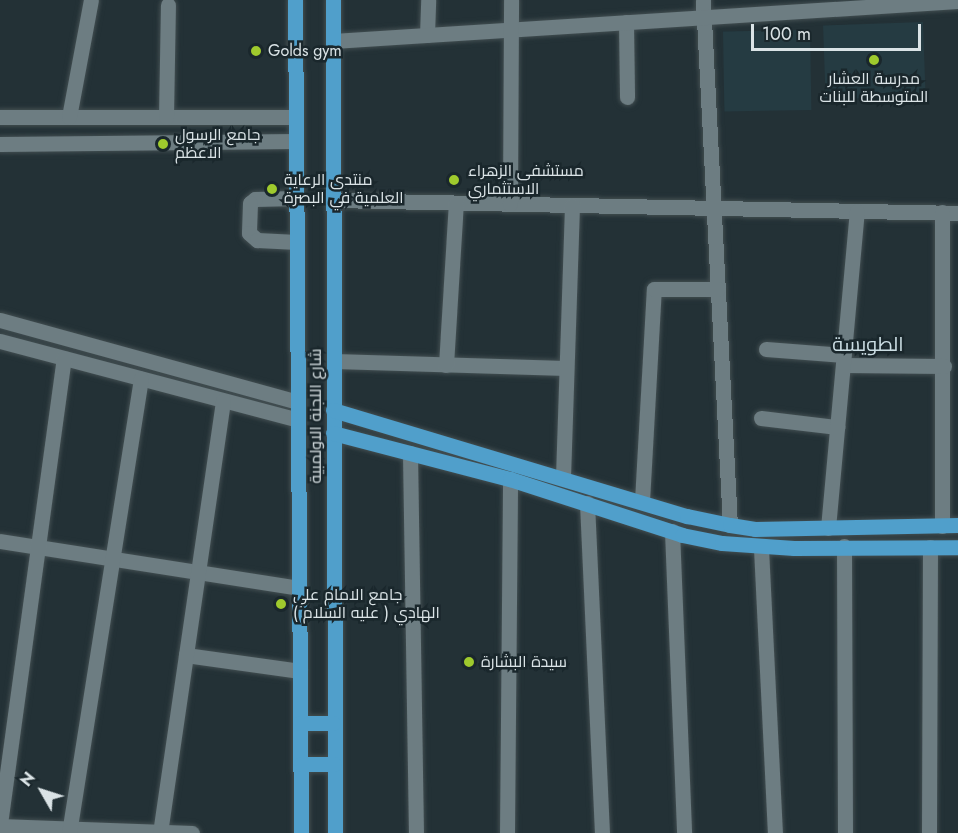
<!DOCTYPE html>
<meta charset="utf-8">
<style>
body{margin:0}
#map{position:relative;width:958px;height:833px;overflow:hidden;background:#233136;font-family:Jost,Cairo,sans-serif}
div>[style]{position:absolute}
.built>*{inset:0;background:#253b42;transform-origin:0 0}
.roads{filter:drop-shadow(0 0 2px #424e51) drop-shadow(0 0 2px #424e51)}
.minor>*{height:15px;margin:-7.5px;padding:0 7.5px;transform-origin:7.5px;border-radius:7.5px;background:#6d7d82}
.major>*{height:15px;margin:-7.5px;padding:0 7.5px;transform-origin:7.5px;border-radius:7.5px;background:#509fcb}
.dots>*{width:16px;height:16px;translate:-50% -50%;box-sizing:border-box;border:3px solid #1a272c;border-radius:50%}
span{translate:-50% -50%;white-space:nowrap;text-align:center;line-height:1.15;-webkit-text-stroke:5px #1a272c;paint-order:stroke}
.poi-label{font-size:16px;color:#dae3e6}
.left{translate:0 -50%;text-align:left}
.street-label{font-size:16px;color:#dae3e6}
.quarter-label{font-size:20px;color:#ccdee4}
.north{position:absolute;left:12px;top:761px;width:60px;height:60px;-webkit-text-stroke:4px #1a272c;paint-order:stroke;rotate:309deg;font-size:16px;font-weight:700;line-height:24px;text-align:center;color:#dae3e6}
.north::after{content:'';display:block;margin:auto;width:21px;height:27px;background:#dae3e6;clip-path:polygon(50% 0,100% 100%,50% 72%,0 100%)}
.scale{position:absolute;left:751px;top:24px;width:170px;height:27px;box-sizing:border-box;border:3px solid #dae3e6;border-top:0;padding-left:8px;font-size:18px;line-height:21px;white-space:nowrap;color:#dae3e6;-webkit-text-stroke:4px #1a272c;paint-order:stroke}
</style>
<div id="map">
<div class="built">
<i style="left:923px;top:22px;width:74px;height:100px;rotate:88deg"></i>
<i style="left:810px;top:30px;width:80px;height:87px;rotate:89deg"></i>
</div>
<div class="roads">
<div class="minor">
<i style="left:703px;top:0;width:526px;rotate:87.06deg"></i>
<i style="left:626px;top:22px;width:75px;rotate:89.2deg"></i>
<i style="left:427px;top:35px;width:35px;rotate:-88deg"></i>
<i style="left:333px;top:41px;width:626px;rotate:-3.66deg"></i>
<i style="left:0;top:117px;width:296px"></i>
<i style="left:69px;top:117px;width:119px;rotate:-79.4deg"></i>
<i style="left:166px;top:117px;width:112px;rotate:-89deg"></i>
<i style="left:0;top:144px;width:296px;rotate:-0.6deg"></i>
<i style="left:296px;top:198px;width:41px;rotate:178.6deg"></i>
<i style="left:255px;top:199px;width:6px;rotate:141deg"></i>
<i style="left:250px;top:203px;width:30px;rotate:92deg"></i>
<i style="left:249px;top:233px;width:11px;rotate:41deg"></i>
<i style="left:257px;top:240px;width:40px;rotate:2.9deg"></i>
<i style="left:333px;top:200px;width:625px;rotate:1.19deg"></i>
<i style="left:510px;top:204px;width:204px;rotate:-89.7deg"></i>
<i style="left:942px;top:212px;width:314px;rotate:90deg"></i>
<i style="left:0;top:320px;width:309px;rotate:15.4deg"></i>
<i style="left:0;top:341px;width:308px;rotate:14.8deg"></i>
<i style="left:766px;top:349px;width:78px;rotate:4.4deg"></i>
<i style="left:334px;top:361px;width:232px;rotate:1.7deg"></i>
<i style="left:446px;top:365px;width:162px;rotate:-86.5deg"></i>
<i style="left:843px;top:365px;width:101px;rotate:0.6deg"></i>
<i style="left:761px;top:418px;width:77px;rotate:6.8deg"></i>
<i style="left:410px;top:453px;width:380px;rotate:89.1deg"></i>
<i style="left:563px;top:477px;width:272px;rotate:-88.1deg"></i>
<i style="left:642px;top:501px;width:212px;rotate:-86.8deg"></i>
<i style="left:654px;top:289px;width:64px"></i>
<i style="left:587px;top:503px;width:330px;rotate:87.4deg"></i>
<i style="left:828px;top:528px;width:318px;rotate:-84.8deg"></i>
<i style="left:672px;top:531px;width:302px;rotate:87.7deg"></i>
<i style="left:0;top:541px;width:303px;rotate:8.9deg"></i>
<i style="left:844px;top:546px;width:287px;rotate:89.8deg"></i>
<i style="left:761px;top:548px;width:285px;rotate:87.2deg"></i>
<i style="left:186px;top:655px;width:115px;rotate:8deg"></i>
<i style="left:0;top:824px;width:470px;rotate:-82.2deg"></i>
<i style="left:0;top:826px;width:192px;rotate:2.1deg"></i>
<i style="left:69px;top:833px;width:460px;rotate:-81deg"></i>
<i style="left:160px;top:833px;width:437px;rotate:-81.7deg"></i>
<i style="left:507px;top:833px;width:354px;rotate:-89.5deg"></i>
<i style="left:929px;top:833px;width:286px;rotate:-89.8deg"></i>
</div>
<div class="major">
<i style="left:295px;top:0;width:833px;rotate:89.59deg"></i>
<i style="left:333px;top:0;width:833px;rotate:89.86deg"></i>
<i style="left:333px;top:410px;width:370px;rotate:16.7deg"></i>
<i style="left:687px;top:516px;width:44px;rotate:11.8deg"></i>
<i style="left:730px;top:525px;width:25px;rotate:9deg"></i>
<i style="left:755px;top:529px;width:203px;rotate:-1.1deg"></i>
<i style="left:333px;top:433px;width:183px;rotate:14.6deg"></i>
<i style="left:510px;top:479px;width:181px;rotate:18deg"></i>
<i style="left:682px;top:535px;width:41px;rotate:11.3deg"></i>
<i style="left:722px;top:543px;width:72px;rotate:4deg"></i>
<i style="left:794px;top:548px;width:164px;rotate:-0.3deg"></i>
<i style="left:300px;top:723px;width:33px"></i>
<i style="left:301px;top:764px;width:33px"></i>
</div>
</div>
<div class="dots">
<i style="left:256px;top:51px;background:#9fca2d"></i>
<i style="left:874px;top:60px;background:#9fca2d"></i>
<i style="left:163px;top:144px;background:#9fca2d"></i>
<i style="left:454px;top:180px;background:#9fca2d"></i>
<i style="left:272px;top:189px;background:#9fca2d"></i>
<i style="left:281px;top:604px;background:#9fca2d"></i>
<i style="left:469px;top:662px;background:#9fca2d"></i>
</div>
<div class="poi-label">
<span class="left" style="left:268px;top:51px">Golds gym</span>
<span style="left:874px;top:88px">مدرسة العشار<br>المتوسطة للبنات</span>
<span class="left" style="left:175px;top:144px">جامع الرسول<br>الاعظم</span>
<span class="left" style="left:468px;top:180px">مستشفى الزهراء<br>الاستثماري</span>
<span class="left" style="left:284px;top:189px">منتدى الرعاية<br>العلمية في البصرة</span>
<span class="left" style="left:293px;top:604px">جامع الامام علي<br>الهادي ( عليه السلام )</span>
<span class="left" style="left:481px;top:662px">سيدة البشارة</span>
</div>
<div class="street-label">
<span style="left:316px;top:416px;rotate:-90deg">شارع اللجنة الاولمبية</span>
</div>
<div class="quarter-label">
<span style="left:868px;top:344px">الطويسة</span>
</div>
<div class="north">N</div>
<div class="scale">100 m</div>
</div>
